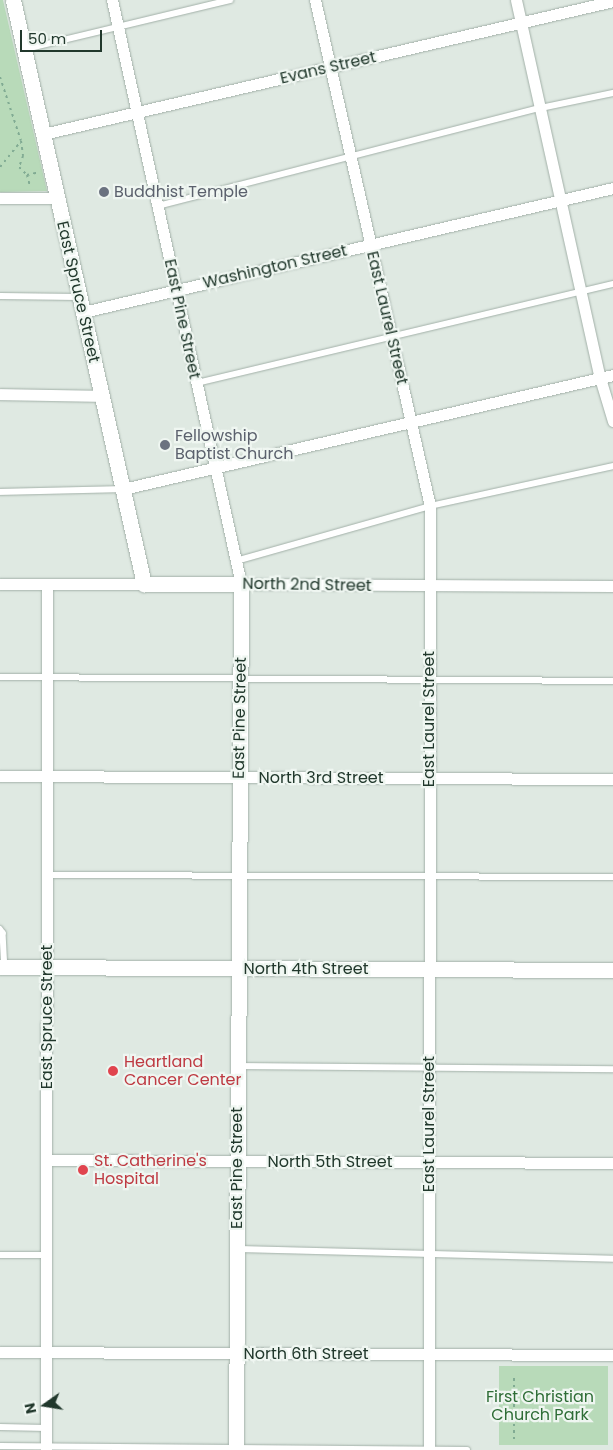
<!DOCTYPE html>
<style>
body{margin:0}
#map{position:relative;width:613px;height:1450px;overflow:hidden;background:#dfe9e2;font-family:Poppins,sans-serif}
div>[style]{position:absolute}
.green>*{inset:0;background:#b8dab9;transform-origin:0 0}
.path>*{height:2px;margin-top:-1px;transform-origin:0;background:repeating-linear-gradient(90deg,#81ab93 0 2.5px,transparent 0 6.5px)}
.roads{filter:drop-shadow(0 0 1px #a2b0a8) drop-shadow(0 0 1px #a2b0a8)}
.lane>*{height:5.5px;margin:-2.75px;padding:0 2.75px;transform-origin:2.75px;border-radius:2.75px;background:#fff}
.street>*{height:11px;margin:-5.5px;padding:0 5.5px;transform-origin:5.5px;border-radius:5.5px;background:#fff}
.secondary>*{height:15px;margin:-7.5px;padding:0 7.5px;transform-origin:7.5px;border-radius:7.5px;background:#fff}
.dots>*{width:14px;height:14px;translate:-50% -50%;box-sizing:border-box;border:2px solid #eff6f1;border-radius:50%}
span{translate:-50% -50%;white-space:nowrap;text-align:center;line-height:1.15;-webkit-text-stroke:4.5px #eff6f1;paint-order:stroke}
.street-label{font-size:16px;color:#21382c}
.worship-label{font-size:16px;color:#5b616d}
.left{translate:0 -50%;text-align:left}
.health-label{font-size:16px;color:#be3a42}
.park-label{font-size:16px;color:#2e6d36}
.north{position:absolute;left:20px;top:1380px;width:50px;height:50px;-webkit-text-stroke:4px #eff6f1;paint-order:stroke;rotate:257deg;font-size:14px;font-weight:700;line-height:20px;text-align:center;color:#21382c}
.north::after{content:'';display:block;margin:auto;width:18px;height:22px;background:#21382c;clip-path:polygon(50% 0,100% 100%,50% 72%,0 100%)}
.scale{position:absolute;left:20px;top:30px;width:82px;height:22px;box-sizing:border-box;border:2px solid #21382c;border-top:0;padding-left:6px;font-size:15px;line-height:18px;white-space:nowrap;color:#21382c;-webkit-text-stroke:4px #eff6f1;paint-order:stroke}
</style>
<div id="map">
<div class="green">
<i style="clip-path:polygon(0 0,3px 0,47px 191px,0 192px)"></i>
<i style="left:499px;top:1366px;width:109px;height:79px"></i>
</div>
<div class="path">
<i style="left:0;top:77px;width:67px;rotate:71.8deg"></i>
<i style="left:21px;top:141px;width:15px;rotate:82deg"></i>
<i style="left:23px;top:156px;width:12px;rotate:110deg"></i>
<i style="left:19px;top:167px;width:11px;rotate:45deg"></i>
<i style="left:27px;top:175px;width:11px;rotate:75deg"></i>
<i style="left:0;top:167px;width:33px;rotate:-51deg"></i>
<i style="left:27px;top:175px;width:13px;rotate:-13deg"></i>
<i style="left:514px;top:1439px;width:64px;rotate:-90deg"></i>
</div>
<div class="roads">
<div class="lane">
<i style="left:26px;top:49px;width:210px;rotate:-13.5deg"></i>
<i style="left:158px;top:206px;width:395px;rotate:-14.4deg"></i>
<i style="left:541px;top:108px;width:74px;rotate:-11.8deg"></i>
<i style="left:0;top:296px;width:78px;rotate:0.7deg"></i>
<i style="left:197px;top:383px;width:428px;rotate:-13.4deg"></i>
<i style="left:0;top:492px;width:123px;rotate:-1.4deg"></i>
<i style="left:236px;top:561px;width:202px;rotate:-15.8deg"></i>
<i style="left:430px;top:506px;width:187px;rotate:-12.3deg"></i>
<i style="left:0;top:677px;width:613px;rotate:0.37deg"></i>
<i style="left:47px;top:875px;width:566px;rotate:0.2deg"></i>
<i style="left:0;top:929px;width:5px;rotate:53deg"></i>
<i style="left:3px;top:933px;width:33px;rotate:87deg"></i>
<i style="left:239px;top:1066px;width:374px;rotate:0.5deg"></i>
<i style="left:239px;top:1249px;width:374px;rotate:1.5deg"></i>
<i style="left:0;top:1255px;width:46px"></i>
<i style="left:0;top:1427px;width:46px;rotate:1.2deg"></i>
<i style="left:0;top:1446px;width:467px;rotate:0.5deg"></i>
</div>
<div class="street">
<i style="left:112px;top:0;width:598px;rotate:77.54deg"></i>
<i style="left:241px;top:584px;width:372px;rotate:0.3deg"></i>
<i style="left:315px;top:0;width:519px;rotate:77.2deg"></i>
<i style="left:430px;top:506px;width:944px;rotate:90.06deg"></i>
<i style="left:516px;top:0;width:387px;rotate:77.5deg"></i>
<i style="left:600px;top:378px;width:45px;rotate:73.2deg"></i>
<i style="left:43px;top:134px;width:585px;rotate:-13.13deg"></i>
<i style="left:0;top:198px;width:57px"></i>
<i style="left:83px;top:312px;width:544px;rotate:-13.17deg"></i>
<i style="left:0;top:394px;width:102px;rotate:1.1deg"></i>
<i style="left:123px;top:489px;width:503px;rotate:-13.1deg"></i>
<i style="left:0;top:584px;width:144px"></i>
<i style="left:0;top:776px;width:613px;rotate:0.28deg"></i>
<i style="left:46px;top:1160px;width:567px;rotate:0.3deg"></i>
<i style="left:0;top:1352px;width:613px;rotate:0.28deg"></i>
<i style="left:46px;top:1450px;width:866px;rotate:-89.93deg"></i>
</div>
<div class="secondary">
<i style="left:13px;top:0;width:599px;rotate:77.36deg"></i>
<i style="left:144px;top:584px;width:97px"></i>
<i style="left:241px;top:584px;width:866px;rotate:90.33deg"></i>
<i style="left:0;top:967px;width:613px;rotate:0.28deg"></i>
</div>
</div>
<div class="dots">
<i style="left:104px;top:192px;background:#6b7280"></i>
<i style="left:165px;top:445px;background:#6b7280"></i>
<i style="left:113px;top:1071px;background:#e0444e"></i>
<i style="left:83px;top:1170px;background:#e0444e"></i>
</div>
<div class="street-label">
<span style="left:328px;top:68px;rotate:-13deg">Evans Street</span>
<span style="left:275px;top:267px;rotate:-13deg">Washington Street</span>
<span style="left:78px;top:292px;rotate:77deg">East Spruce Street</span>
<span style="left:387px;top:318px;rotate:77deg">East Laurel Street</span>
<span style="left:182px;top:319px;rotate:78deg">East Pine Street</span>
<span style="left:307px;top:585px;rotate:1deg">North 2nd Street</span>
<span style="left:240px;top:718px;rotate:-89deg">East Pine Street</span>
<span style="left:429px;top:719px;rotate:-90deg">East Laurel Street</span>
<span style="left:321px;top:778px">North 3rd Street</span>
<span style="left:306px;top:969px">North 4th Street</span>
<span style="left:47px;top:1017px;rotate:-90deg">East Spruce Street</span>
<span style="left:429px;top:1124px;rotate:-90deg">East Laurel Street</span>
<span style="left:330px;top:1162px">North 5th Street</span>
<span style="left:237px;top:1168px;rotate:-90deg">East Pine Street</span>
<span style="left:306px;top:1354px">North 6th Street</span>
</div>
<div class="worship-label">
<span class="left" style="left:114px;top:192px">Buddhist Temple</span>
<span class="left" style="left:175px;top:445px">Fellowship<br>Baptist Church</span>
</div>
<div class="health-label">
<span class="left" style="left:124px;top:1071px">Heartland<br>Cancer Center</span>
<span class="left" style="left:94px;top:1170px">St. Catherine's<br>Hospital</span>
</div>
<div class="park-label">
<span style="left:540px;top:1406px">First Christian<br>Church Park</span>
</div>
<div class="north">N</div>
<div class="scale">50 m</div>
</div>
